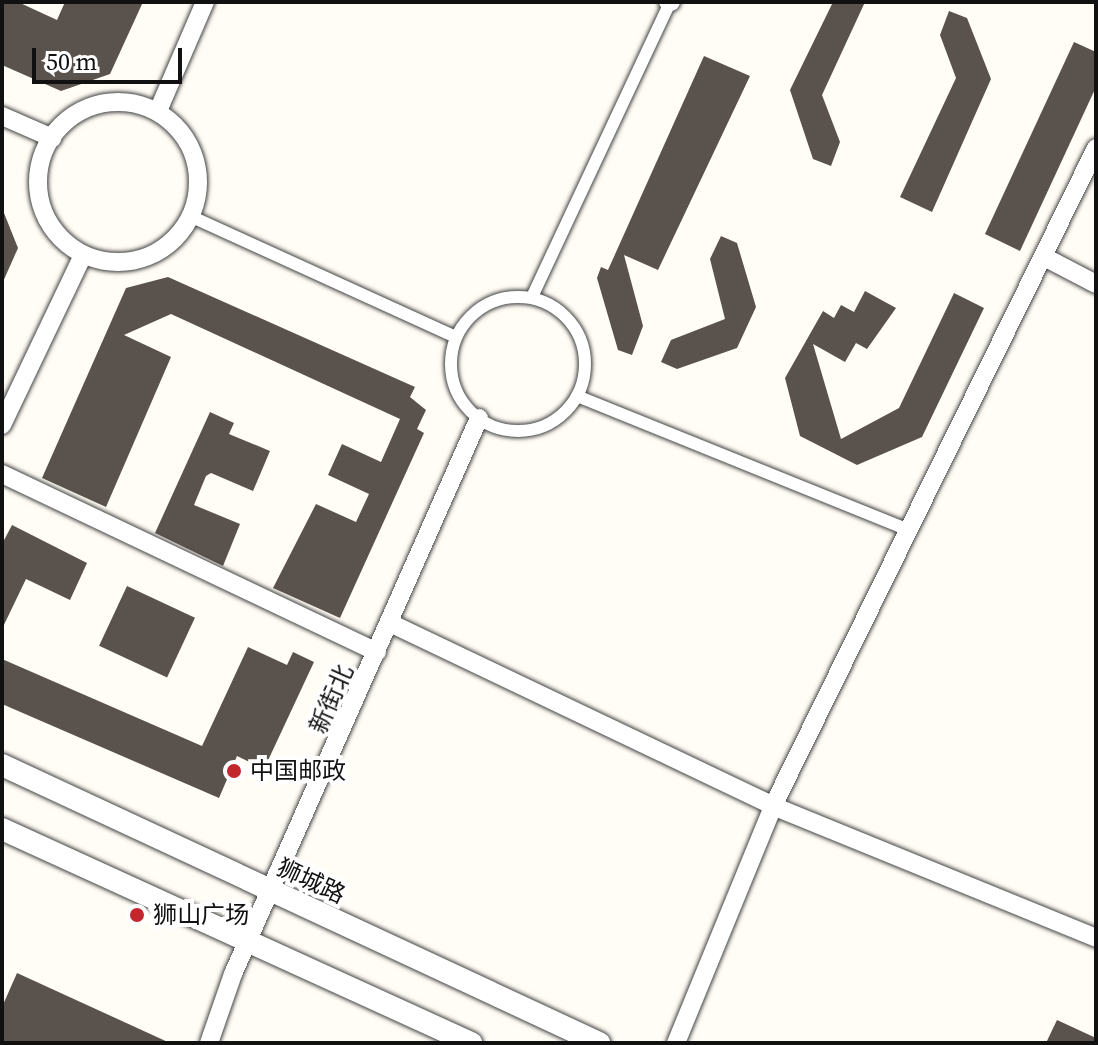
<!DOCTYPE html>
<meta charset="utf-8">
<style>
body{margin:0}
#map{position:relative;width:1098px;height:1045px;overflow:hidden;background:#fffdf5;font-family:"Source Serif 4","Noto Sans SC",serif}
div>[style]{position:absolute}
.building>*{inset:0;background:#5a524d;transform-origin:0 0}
.roads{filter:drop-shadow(0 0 2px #444) drop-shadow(0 0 2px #444)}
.pedestrian>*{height:12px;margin:-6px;padding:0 6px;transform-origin:6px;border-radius:6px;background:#fff}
.pedestrian>.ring{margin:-6px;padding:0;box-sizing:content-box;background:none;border:12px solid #fff;border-radius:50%}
.minor>*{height:18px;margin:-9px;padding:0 9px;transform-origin:9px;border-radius:9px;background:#fff}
.minor>.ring{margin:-9px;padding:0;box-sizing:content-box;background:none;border:18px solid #fff;border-radius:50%}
.tertiary>*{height:22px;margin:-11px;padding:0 11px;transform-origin:11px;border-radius:11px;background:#fff}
.dots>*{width:22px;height:22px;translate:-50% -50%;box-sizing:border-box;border:4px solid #fff;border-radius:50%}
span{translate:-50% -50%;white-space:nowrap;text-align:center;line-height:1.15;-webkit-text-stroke:8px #fff;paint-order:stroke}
.street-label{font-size:24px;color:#111}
.poi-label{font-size:24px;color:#111}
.left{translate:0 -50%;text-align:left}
.frame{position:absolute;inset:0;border:4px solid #111;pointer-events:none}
.scale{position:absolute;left:32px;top:48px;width:150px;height:36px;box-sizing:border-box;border:4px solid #111;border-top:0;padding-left:10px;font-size:24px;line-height:28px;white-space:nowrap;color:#111;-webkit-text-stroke:6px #fff;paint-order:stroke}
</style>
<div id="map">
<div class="building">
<i style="clip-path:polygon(2px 2px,18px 2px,57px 20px,65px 2px,143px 2px,110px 74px,61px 91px,2px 65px)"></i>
<i style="clip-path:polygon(833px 2px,865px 2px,822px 95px,840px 142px,831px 166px,813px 159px,790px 90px)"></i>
<i style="clip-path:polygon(949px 11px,967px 18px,991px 79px,932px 212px,900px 197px,956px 78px,940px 35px)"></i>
<i style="clip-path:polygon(1074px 42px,1096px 52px,1096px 87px,1020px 251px,985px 234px)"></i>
<i style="clip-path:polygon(704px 56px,750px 76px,658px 270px,624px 255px,643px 326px,632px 355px,618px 350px,597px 278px,601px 267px,608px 270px)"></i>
<i style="clip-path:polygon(2px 208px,18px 248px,2px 284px)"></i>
<i style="clip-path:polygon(721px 236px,737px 243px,756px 307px,737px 348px,677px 369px,661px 362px,671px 340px,725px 319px,710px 259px)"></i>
<i style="clip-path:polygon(168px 277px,415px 387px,410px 397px,426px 410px,417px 429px,424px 433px,340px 618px,273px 588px,316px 504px,356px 522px,369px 494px,328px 475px,342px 444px,381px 462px,400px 419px,171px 314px,124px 335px,171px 357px,106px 507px,42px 478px,126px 288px)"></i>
<i style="clip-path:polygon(865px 291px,896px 308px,867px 349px,856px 343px,845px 362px,813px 344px,841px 439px,899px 408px,954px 293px,984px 308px,922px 437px,857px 465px,800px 436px,785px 378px,823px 311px,834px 318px,841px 305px,854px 312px)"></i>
<i style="clip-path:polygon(210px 412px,234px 423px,229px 434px,270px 451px,253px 491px,211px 473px,206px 476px,194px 505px,240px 524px,223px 566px,155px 533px)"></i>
<i style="clip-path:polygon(12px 525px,87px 563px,70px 600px,26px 579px,2px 629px,2px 544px)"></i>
<i style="left:127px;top:586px;width:75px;height:66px;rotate:25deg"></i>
<i style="clip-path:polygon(248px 647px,287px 665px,293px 652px,314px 662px,264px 769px,237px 756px,219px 798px,2px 704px,2px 659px,202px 746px)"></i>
<i style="clip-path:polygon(17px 973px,170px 1043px,2px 1043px,2px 1007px)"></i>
<i style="clip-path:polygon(1057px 1020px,1096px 1038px,1096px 1043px,1046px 1043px)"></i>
</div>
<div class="roads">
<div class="pedestrian">
<i style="left:190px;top:216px;width:292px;rotate:24.5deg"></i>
<i class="ring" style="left:451px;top:297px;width:122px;height:122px"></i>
<i style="left:532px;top:297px;width:325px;rotate:-64.9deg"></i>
<i style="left:577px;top:396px;width:358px;rotate:22deg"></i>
</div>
<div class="minor">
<i style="left:668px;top:2px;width:3px"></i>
<i class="ring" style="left:38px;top:102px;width:142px;height:142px"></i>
<i style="left:158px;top:111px;width:119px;rotate:-66.7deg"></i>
<i style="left:2px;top:116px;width:55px;rotate:23.7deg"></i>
<i style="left:1046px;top:258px;width:56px;rotate:27.5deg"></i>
<i style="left:2px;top:425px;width:188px;rotate:-64.5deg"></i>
<i style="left:2px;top:474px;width:415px;rotate:25.4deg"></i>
<i style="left:390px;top:623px;width:424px;rotate:25.5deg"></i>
<i style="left:773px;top:806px;width:349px;rotate:22.2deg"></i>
<i style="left:209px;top:1043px;width:73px;rotate:-70.8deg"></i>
<i style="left:233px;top:974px;width:608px;rotate:-66.13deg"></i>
<i style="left:676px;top:1043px;width:256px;rotate:-67.7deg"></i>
<i style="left:773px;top:806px;width:733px;rotate:-63.85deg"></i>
</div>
<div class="tertiary">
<i style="left:2px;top:765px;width:659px;rotate:24.97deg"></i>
<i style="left:2px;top:829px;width:516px;rotate:24.53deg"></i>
</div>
</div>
<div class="dots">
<i style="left:234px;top:771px;background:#c4262e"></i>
<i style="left:137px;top:915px;background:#c4262e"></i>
</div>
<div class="street-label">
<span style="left:331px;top:699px;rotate:-66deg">新街北</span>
<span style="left:311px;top:881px;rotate:25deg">狮城路</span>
</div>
<div class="poi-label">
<span class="left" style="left:250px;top:771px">中国邮政</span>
<span class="left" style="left:153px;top:915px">狮山广场</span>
</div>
<div class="frame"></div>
<div class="scale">50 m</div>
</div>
